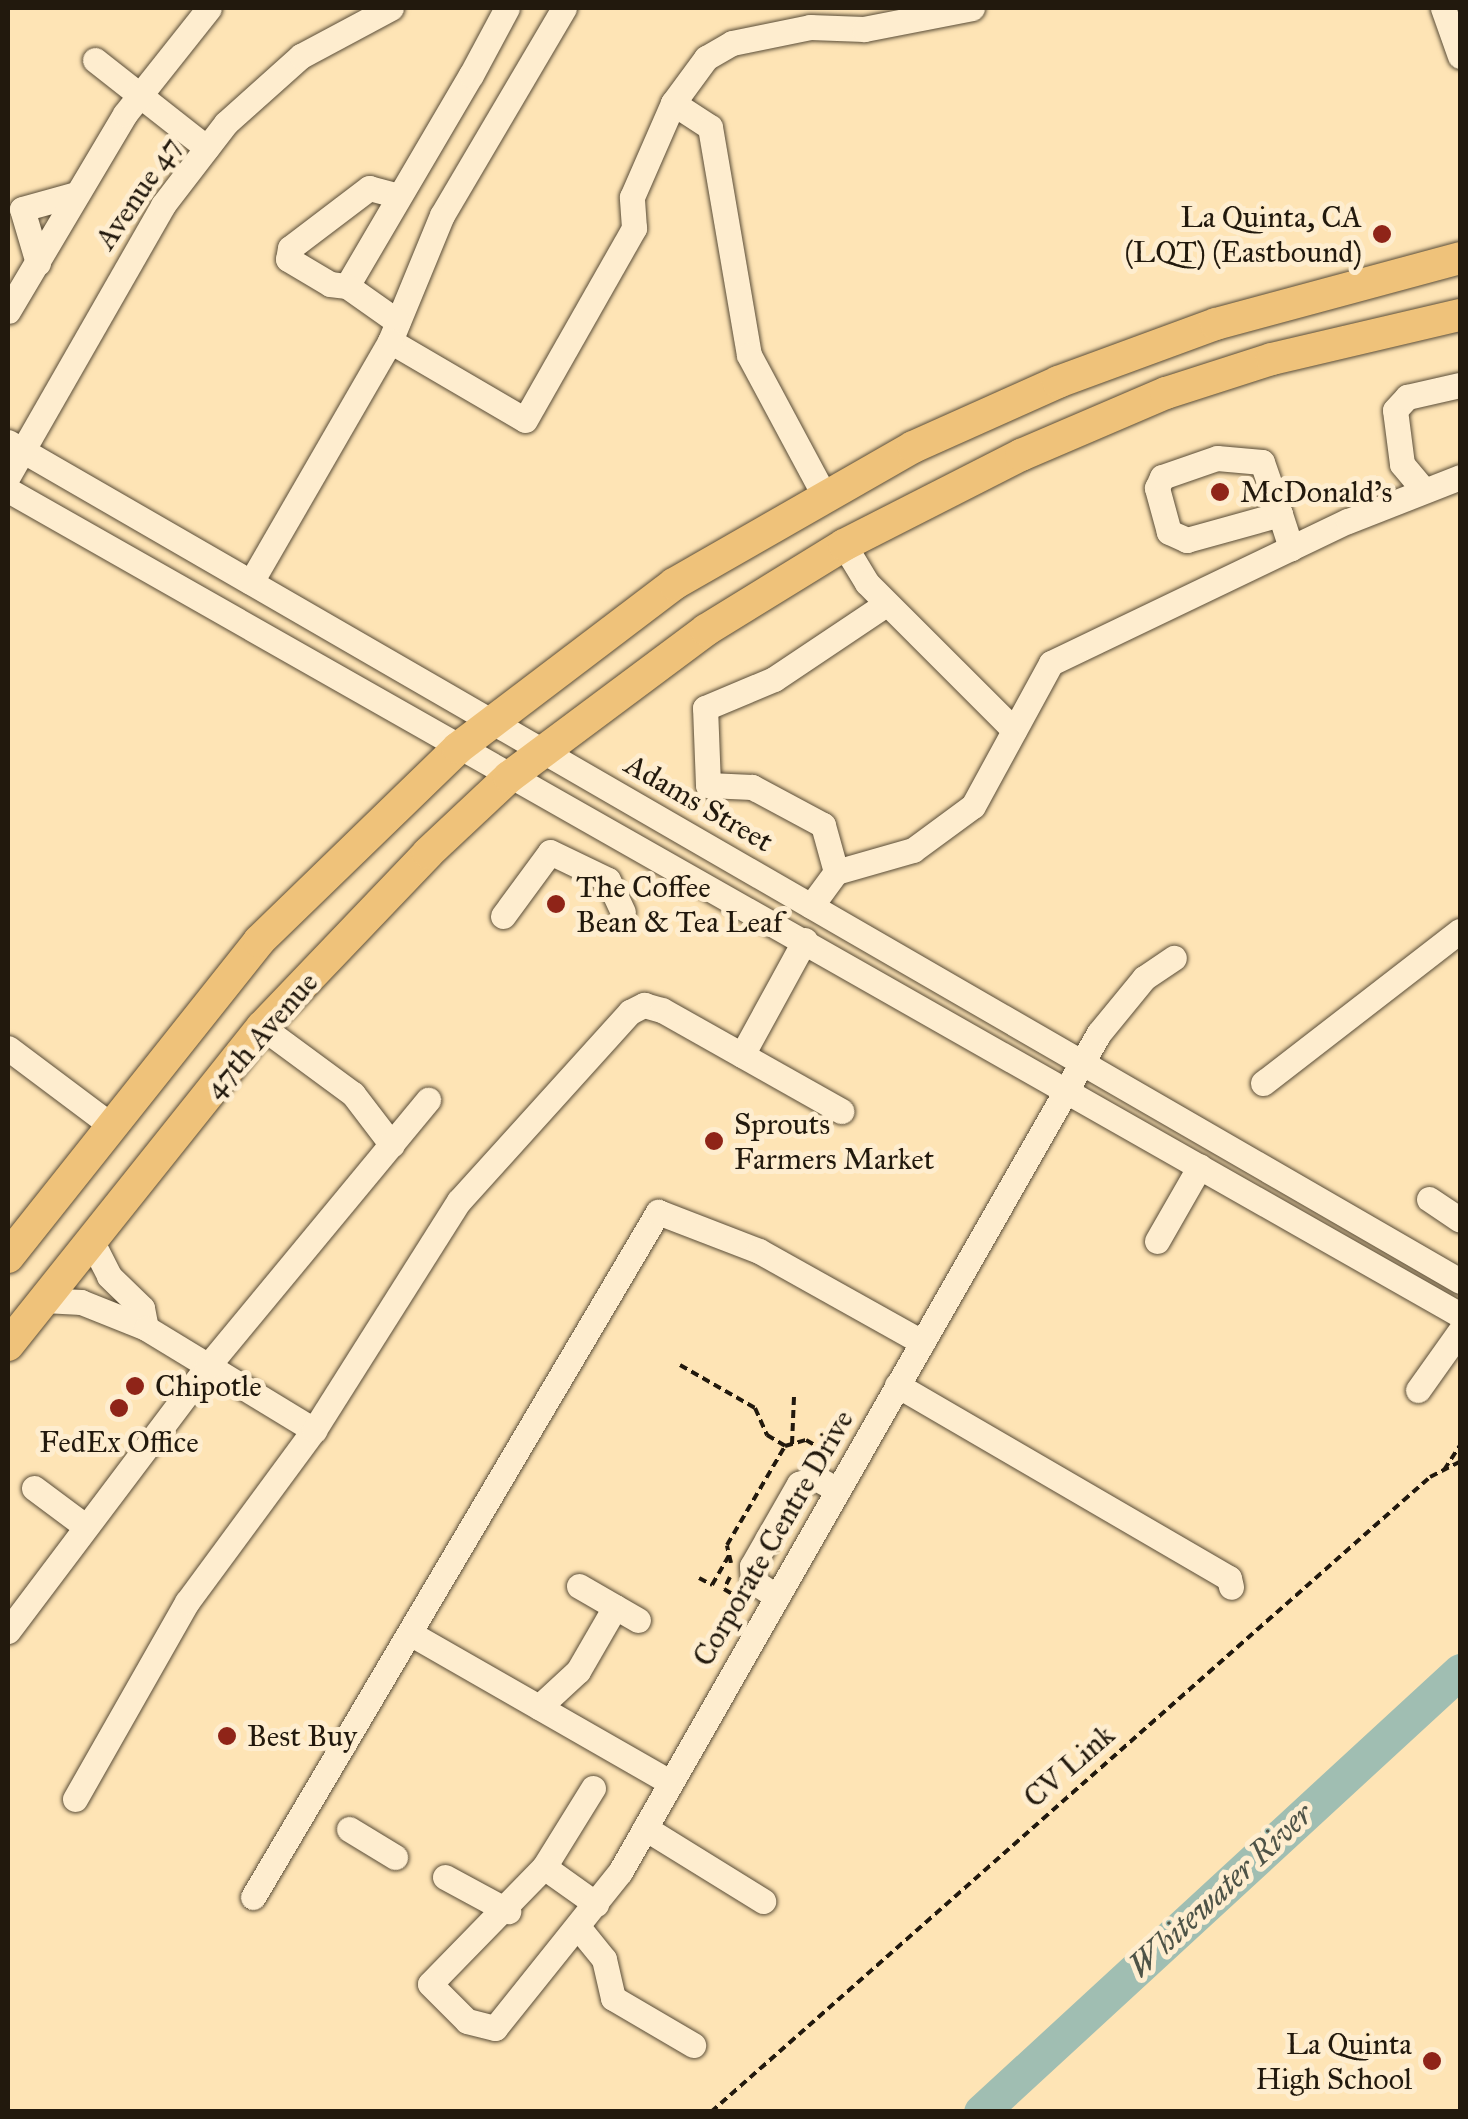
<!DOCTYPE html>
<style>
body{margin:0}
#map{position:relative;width:1468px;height:2119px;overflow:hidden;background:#fee4b5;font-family:"IM FELL Great Primer",serif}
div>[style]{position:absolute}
.river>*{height:35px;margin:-17.5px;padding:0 17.5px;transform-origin:17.5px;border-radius:17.5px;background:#a0beb2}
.path>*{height:4px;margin-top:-2px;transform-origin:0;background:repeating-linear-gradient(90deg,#22190d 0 8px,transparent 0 13px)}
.roads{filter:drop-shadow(0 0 2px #594c37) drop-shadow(0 0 2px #594c37)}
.minor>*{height:25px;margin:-12.5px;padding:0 12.5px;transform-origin:12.5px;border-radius:12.5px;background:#feedcf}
.major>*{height:32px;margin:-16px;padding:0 16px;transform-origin:16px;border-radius:16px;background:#efc27a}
.dots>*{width:28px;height:28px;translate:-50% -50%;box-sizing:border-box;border:5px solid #feedcf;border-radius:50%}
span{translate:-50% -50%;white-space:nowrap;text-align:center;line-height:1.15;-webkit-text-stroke:10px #feedcf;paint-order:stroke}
.street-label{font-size:30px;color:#22190d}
.poi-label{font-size:30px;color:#22190d}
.right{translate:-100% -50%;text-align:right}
.left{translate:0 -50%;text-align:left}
.water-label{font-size:32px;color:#4e5347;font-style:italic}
.frame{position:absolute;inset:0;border:10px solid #22190d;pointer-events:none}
</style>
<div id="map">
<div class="river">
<i style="left:981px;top:2112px;width:651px;rotate:-42.63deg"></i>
</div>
<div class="path">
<i style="left:680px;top:1365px;width:86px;rotate:29.8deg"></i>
<i style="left:755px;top:1408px;width:30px;rotate:66deg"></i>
<i style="left:767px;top:1435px;width:21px;rotate:31deg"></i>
<i style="left:785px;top:1446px;width:22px;rotate:-16deg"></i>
<i style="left:806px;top:1440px;width:30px;rotate:30deg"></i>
<i style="left:792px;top:1444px;width:48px;rotate:-87.6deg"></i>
<i style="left:1444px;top:1470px;width:30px;rotate:-57deg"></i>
<i style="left:731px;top:1563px;width:18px;rotate:-103deg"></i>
<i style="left:727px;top:1545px;width:115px;rotate:-59.6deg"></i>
<i style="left:730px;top:1577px;width:13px;rotate:117deg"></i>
<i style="left:724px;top:1589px;width:12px;rotate:31deg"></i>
<i style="left:699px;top:1578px;width:15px;rotate:28deg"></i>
<i style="left:712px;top:1585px;width:34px;rotate:-60deg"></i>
<i style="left:711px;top:2112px;width:959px;rotate:-41.45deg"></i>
<i style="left:1430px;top:1477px;width:34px;rotate:-27deg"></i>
</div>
<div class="roads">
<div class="minor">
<i style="left:564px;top:8px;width:240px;rotate:120.5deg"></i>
<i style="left:442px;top:215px;width:136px;rotate:112.4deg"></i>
<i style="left:390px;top:341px;width:156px;rotate:30.3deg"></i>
<i style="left:525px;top:420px;width:221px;rotate:-60.4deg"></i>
<i style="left:634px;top:228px;width:31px;rotate:-94deg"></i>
<i style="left:632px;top:197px;width:103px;rotate:-66.4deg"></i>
<i style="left:673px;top:103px;width:44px;rotate:33deg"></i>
<i style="left:710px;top:127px;width:231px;rotate:80.3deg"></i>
<i style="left:749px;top:355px;width:159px;rotate:61.8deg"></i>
<i style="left:1443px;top:8px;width:51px;rotate:70.5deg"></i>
<i style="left:95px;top:60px;width:142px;rotate:38.2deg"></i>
<i style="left:673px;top:103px;width:56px;rotate:-53.7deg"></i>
<i style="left:706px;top:58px;width:30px;rotate:-30deg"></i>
<i style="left:732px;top:43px;width:80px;rotate:-11.6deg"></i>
<i style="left:810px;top:27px;width:54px;rotate:2.1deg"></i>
<i style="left:864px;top:29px;width:110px;rotate:-11deg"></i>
<i style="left:399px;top:196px;width:31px;rotate:-165deg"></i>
<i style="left:369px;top:188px;width:99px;rotate:142.8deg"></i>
<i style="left:290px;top:248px;width:11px;rotate:100deg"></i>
<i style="left:288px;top:259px;width:49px;rotate:30.8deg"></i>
<i style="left:330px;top:284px;width:17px;rotate:7deg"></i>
<i style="left:347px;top:286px;width:245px;rotate:-59.6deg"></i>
<i style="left:471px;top:75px;width:76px;rotate:-61.8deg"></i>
<i style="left:38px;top:263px;width:56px;rotate:-106.5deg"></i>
<i style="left:22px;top:209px;width:56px;rotate:-15.5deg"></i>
<i style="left:347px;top:286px;width:62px;rotate:35.2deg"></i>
<i style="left:8px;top:311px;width:229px;rotate:-59.3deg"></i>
<i style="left:125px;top:114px;width:135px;rotate:-51.6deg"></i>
<i style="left:8px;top:442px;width:1677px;rotate:30.02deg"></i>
<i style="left:8px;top:476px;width:312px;rotate:-60.2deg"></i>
<i style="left:163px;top:205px;width:103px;rotate:-52.5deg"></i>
<i style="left:226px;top:123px;width:101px;rotate:-41.8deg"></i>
<i style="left:301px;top:56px;width:102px;rotate:-28.1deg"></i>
<i style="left:1422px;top:488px;width:31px;rotate:-130deg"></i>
<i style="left:1402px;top:464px;width:54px;rotate:-97.4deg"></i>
<i style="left:1395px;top:410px;width:18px;rotate:-47deg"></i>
<i style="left:1407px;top:397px;width:54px;rotate:-12.8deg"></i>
<i style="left:8px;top:490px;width:1670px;rotate:29.6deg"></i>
<i style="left:1280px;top:514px;width:97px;rotate:164.4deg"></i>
<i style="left:1187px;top:540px;width:20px;rotate:-156deg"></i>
<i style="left:1169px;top:532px;width:46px;rotate:-105.3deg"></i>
<i style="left:1157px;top:488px;width:12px;rotate:-66deg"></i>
<i style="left:1162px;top:477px;width:58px;rotate:-19.1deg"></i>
<i style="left:1217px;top:458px;width:45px;rotate:5.1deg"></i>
<i style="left:1262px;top:462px;width:55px;rotate:70.9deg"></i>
<i style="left:1280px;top:514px;width:36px;rotate:72deg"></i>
<i style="left:844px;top:545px;width:44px;rotate:58.8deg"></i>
<i style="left:867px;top:583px;width:208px;rotate:45deg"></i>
<i style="left:251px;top:582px;width:278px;rotate:-60deg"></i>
<i style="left:836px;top:872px;width:49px;rotate:-105.5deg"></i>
<i style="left:823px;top:825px;width:81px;rotate:-151.8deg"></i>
<i style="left:752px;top:787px;width:44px;rotate:-177.4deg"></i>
<i style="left:708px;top:785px;width:77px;rotate:-92.2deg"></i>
<i style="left:705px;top:708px;width:75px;rotate:-22.8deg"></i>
<i style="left:774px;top:679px;width:135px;rotate:-33.8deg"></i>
<i style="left:811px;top:906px;width:42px;rotate:-53.7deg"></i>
<i style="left:836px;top:872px;width:80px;rotate:-15.9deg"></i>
<i style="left:913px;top:850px;width:74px;rotate:-36.3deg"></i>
<i style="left:973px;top:806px;width:163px;rotate:-61.4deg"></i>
<i style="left:1051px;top:663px;width:329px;rotate:-25.6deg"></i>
<i style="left:1348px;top:521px;width:120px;rotate:-21.4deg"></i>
<i style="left:503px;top:916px;width:79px;rotate:-53.7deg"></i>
<i style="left:550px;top:852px;width:64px;rotate:25.8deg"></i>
<i style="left:608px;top:880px;width:35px;rotate:65deg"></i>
<i style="left:262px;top:1027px;width:113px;rotate:36.4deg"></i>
<i style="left:353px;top:1094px;width:64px;rotate:52.6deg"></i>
<i style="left:8px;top:1048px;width:125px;rotate:36.9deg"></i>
<i style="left:742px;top:1055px;width:131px;rotate:-61.3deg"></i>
<i style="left:1263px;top:1083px;width:249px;rotate:-37.7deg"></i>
<i style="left:1429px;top:1199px;width:37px;rotate:34deg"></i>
<i style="left:1157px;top:1241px;width:86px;rotate:-60.2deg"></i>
<i style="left:92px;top:1242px;width:38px;rotate:63deg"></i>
<i style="left:109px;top:1276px;width:46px;rotate:44.1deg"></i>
<i style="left:142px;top:1308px;width:20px;rotate:79deg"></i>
<i style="left:44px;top:1300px;width:37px;rotate:3deg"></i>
<i style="left:81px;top:1302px;width:70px;rotate:21.8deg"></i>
<i style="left:146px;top:1328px;width:197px;rotate:31.3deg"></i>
<i style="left:897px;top:1385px;width:384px;rotate:30.2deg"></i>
<i style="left:1229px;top:1578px;width:9px;rotate:77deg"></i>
<i style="left:1418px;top:1390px;width:72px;rotate:-54.6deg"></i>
<i style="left:34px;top:1488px;width:64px;rotate:36.7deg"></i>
<i style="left:579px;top:1586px;width:68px;rotate:30deg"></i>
<i style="left:777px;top:1597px;width:29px;rotate:-146deg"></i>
<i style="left:753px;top:1581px;width:15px;rotate:-94deg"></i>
<i style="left:752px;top:1566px;width:95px;rotate:-60.2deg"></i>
<i style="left:799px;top:1484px;width:18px;rotate:-19deg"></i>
<i style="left:816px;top:1478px;width:25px;rotate:29deg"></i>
<i style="left:8px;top:1631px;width:331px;rotate:-53deg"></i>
<i style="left:207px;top:1367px;width:347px;rotate:-50.4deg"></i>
<i style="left:413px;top:1635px;width:297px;rotate:29.8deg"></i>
<i style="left:539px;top:1707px;width:53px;rotate:-42.7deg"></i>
<i style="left:578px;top:1671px;width:74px;rotate:-60deg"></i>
<i style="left:593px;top:1788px;width:93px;rotate:121.8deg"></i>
<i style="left:544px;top:1867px;width:64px;rotate:35.4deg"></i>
<i style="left:75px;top:1799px;width:227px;rotate:-60.4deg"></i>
<i style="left:187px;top:1602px;width:214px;rotate:-53.6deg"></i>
<i style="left:314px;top:1430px;width:271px;rotate:-57.7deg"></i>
<i style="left:459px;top:1201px;width:255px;rotate:-47.9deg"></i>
<i style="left:630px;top:1012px;width:16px;rotate:-27deg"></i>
<i style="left:644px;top:1005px;width:19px;rotate:16deg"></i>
<i style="left:662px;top:1010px;width:206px;rotate:29.4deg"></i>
<i style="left:645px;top:1828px;width:139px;rotate:31.7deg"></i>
<i style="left:349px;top:1829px;width:54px;rotate:31.3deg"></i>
<i style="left:544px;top:1867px;width:163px;rotate:134.3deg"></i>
<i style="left:430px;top:1984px;width:52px;rotate:45deg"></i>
<i style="left:467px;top:2021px;width:29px;rotate:14deg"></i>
<i style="left:495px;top:2028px;width:200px;rotate:-51.3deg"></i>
<i style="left:620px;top:1872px;width:966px;rotate:-60.28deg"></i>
<i style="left:1099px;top:1033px;width:71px;rotate:-50.7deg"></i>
<i style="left:1144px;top:978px;width:36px;rotate:-34deg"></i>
<i style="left:445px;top:1877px;width:72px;rotate:28.4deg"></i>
<i style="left:253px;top:1897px;width:796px;rotate:-59.41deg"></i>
<i style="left:658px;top:1212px;width:108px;rotate:21.1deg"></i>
<i style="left:759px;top:1251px;width:187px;rotate:29.2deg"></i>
<i style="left:578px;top:1927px;width:41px;rotate:50.9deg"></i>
<i style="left:604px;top:1959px;width:40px;rotate:77deg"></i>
<i style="left:613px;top:1998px;width:93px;rotate:30.4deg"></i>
</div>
<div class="major">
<i style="left:8px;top:1257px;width:404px;rotate:-51.5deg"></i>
<i style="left:259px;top:941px;width:277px;rotate:-44.1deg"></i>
<i style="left:458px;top:748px;width:271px;rotate:-37.2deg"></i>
<i style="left:674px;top:584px;width:275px;rotate:-29.8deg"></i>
<i style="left:913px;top:447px;width:159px;rotate:-24.1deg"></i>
<i style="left:1058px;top:382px;width:168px;rotate:-20.2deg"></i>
<i style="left:1216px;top:324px;width:253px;rotate:-15.1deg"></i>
<i style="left:8px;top:1345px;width:407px;rotate:-51.4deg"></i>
<i style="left:262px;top:1027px;width:240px;rotate:-46.3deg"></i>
<i style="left:428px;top:853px;width:111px;rotate:-43.2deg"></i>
<i style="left:509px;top:777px;width:246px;rotate:-36.7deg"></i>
<i style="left:706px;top:630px;width:162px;rotate:-31.6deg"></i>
<i style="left:844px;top:545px;width:199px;rotate:-27deg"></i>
<i style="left:1021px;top:455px;width:158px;rotate:-23.2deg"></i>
<i style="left:1166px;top:393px;width:111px;rotate:-17.8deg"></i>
<i style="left:1272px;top:359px;width:193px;rotate:-13.2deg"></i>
</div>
</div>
<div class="dots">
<i style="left:1382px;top:234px;background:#8f2418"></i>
<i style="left:1220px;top:492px;background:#8f2418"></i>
<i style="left:556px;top:904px;background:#8f2418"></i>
<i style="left:714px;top:1141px;background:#8f2418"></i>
<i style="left:135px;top:1386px;background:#8f2418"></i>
<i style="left:119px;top:1408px;background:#8f2418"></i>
<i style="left:227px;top:1736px;background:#8f2418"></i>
<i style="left:1432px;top:2061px;background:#8f2418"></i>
</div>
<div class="street-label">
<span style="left:138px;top:193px;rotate:-56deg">Avenue 47</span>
<span style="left:699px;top:803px;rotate:30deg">Adams Street</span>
<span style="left:261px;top:1035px;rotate:-49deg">47th Avenue</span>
<span style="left:773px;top:1538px;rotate:-60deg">Corporate Centre Drive</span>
<span style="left:1069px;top:1766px;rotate:-41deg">CV Link</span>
</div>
<div class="poi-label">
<span class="right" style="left:1362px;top:234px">La Quinta, CA<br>(LQT) (Eastbound)</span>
<span class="left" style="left:1240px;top:492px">McDonald's</span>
<span class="left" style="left:576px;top:904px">The Coffee<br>Bean &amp; Tea Leaf</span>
<span class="left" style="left:734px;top:1141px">Sprouts<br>Farmers Market</span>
<span class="left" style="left:155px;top:1386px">Chipotle</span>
<span style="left:119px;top:1442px">FedEx Office</span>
<span class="left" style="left:247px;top:1736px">Best Buy</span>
<span class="right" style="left:1412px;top:2061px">La Quinta<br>High School</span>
</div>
<div class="water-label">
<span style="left:1221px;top:1891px;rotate:-43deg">Whitewater River</span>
</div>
<div class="frame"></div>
</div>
